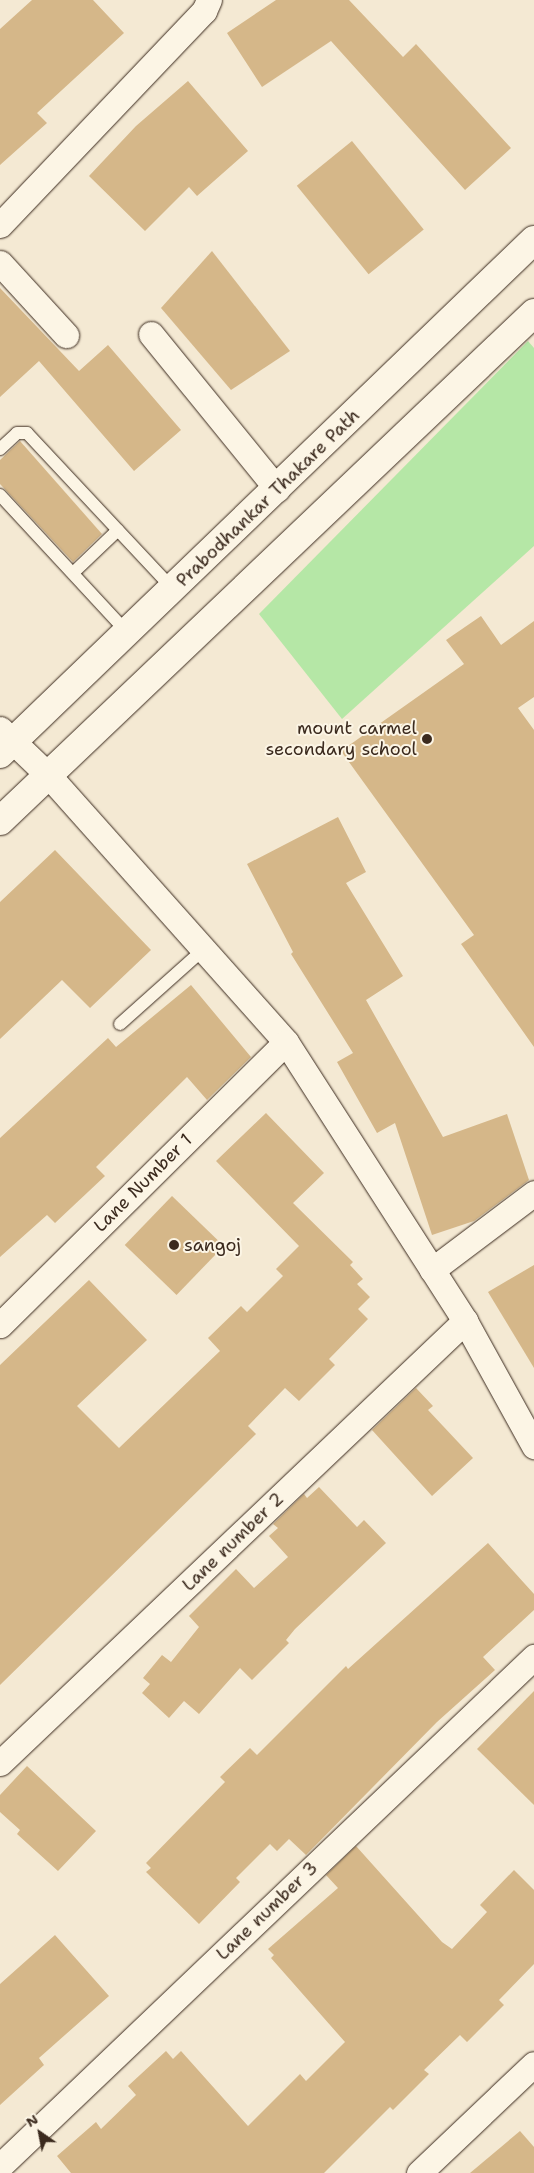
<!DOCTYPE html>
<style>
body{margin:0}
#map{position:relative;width:534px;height:2173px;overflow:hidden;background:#f4e9d3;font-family:"Shantell Sans",sans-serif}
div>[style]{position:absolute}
.green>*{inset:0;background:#b5e7a6}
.building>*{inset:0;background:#d5b789;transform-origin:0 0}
.roads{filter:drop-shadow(0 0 1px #3b2a1e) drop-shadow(0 0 1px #3b2a1e)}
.service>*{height:12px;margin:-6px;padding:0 6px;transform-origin:6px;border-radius:6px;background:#fcf5e5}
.minor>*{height:25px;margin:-12.5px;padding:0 12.5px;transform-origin:12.5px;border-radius:12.5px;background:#fcf5e5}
.secondary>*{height:28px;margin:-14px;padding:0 14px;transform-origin:14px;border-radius:14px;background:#fcf5e5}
.dots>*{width:14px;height:14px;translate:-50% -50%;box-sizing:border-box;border:2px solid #fcf5e5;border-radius:50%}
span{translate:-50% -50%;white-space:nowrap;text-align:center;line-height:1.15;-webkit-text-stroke:4px #fcf5e5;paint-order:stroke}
.street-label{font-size:18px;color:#3b2a1e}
.poi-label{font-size:18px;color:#3b2a1e}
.right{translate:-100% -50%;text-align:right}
.left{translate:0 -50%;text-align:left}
.north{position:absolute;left:15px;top:2108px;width:50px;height:50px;-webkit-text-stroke:4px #fcf5e5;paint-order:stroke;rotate:327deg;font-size:14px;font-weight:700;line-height:20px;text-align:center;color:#3b2a1e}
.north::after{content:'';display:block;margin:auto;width:18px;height:22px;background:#3b2a1e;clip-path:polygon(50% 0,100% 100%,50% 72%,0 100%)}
</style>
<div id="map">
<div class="green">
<i style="clip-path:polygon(528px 341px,534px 348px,534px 546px,342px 719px,259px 614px)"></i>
</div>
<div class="building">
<i style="clip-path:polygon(32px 0,93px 0,124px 33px,37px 113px,47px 123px,0 165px,0 29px)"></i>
<i style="clip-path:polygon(276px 0,349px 0,403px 57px,416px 44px,511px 148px,465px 190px,331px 41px,262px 87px,227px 33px)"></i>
<i style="clip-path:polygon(188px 81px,248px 151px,197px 196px,189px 187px,145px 231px,89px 176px,136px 126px)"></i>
<i style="left:352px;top:141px;width:114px;height:71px;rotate:51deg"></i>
<i style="clip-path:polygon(212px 251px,290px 351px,231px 390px,161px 308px)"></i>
<i style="clip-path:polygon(0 288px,79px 371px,108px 345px,181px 430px,134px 471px,39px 361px,0 397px)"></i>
<i style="clip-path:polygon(20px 441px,102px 534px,73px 562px,0 484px,0 460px)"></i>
<i style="clip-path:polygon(481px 616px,501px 645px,534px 621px,534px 697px,518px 708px,534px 730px,534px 1047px,461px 944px,474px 935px,341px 751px,464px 664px,446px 640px)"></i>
<i style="clip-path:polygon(338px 817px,366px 872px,346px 883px,403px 976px,366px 1000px,443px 1137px,507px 1114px,529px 1180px,474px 1221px,432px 1235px,395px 1123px,377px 1133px,337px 1062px,353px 1053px,291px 954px,293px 952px,247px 864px)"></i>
<i style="clip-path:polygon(55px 850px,151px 950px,90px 1008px,62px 980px,0 1039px,0 902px)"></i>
<i style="clip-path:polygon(191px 985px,251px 1057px,207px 1100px,187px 1077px,96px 1167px,105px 1176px,55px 1223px,47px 1215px,0 1257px,0 1138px,108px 1038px,116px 1047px)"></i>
<i style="clip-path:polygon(266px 1113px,324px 1173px,293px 1203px,353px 1262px,350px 1265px,363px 1279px,357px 1284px,370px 1297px,358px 1309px,368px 1319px,329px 1359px,335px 1365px,299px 1401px,285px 1388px,248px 1426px,256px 1434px,0 1685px,0 1365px,89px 1280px,147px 1340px,77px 1406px,119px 1448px,220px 1351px,208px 1338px,241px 1306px,247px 1312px,283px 1276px,276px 1269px,299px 1246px,216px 1161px)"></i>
<i style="left:172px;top:1196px;width:72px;height:68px;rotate:44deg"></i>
<i style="clip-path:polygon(534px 1265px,534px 1368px,488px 1292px)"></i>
<i style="clip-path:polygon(416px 1388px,433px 1406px,428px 1410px,473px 1458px,432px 1496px,372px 1430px)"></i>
<i style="clip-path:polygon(319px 1487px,357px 1527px,364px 1520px,386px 1543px,295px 1629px,286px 1640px,289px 1643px,252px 1680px,240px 1668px,199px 1714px,184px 1701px,169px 1718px,142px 1693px,150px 1684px,143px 1678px,162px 1655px,171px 1662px,199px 1627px,189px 1616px,236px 1569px,254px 1588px,288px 1557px,269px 1536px,278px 1528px,273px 1524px,304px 1494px,307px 1498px)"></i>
<i style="clip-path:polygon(488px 1543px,534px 1594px,534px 1610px,483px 1657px,495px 1670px,437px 1722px,306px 1855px,289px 1839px,277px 1851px,270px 1844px,236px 1878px,240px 1882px,199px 1924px,146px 1872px,151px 1868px,146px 1863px,225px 1782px,220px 1777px,250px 1748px,257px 1755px,346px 1666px,348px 1669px)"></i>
<i style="clip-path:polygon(534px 1691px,534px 1805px,477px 1749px)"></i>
<i style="clip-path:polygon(27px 1766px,96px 1831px,58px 1871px,17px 1834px,20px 1830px,0 1812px,0 1795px)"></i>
<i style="clip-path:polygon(356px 1846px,442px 1942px,452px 1949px,487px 1912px,480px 1905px,514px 1870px,534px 1890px,534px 1964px,499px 2000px,504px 2005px,467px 2042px,460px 2035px,424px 2070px,429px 2074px,393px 2110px,390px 2107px,324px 2173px,71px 2173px,57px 2156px,96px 2122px,101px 2129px,136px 2095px,128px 2086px,166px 2051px,173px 2059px,181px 2051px,248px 2126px,300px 2074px,306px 2081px,345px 2042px,271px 1958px,274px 1955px,268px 1949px,338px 1888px,326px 1875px)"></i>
<i style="clip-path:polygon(55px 1935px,109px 1996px,39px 2058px,44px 2065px,0 2105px,0 1984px)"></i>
<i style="clip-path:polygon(520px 2131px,534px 2147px,534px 2173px,470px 2173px)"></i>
</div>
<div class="roads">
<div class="service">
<i style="left:0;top:449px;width:23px;rotate:-43deg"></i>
<i style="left:17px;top:433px;width:10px"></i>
<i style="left:27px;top:433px;width:214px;rotate:46.9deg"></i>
<i style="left:0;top:495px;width:187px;rotate:47.2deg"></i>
<i style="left:73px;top:573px;width:62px;rotate:-43.7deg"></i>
<i style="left:120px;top:1024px;width:113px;rotate:-41.8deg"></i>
</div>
<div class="minor">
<i style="left:0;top:225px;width:296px;rotate:-46.4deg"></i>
<i style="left:204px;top:11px;width:12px;rotate:-66deg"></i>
<i style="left:0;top:263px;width:98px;rotate:47.5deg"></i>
<i style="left:151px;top:334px;width:200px;rotate:50.9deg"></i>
<i style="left:0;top:729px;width:68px;rotate:43.8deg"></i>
<i style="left:49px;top:776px;width:356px;rotate:48.3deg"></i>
<i style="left:286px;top:1042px;width:331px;rotate:57.3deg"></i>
<i style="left:465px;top:1321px;width:143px;rotate:61.1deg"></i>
<i style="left:432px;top:1270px;width:128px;rotate:-37deg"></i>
<i style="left:0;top:1325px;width:402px;rotate:-44.7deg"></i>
<i style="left:0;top:1763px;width:642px;rotate:-43.55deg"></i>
<i style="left:0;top:2166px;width:738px;rotate:-43.63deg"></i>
<i style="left:419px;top:2173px;width:158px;rotate:-43.5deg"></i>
</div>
<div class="secondary">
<i style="left:0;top:754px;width:741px;rotate:-43.91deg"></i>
<i style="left:0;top:821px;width:737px;rotate:-43.57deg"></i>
</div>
</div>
<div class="dots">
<i style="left:427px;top:739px;background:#3b2a1e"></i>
<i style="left:174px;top:1245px;background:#3b2a1e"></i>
</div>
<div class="street-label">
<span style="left:268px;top:498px;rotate:-44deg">Prabodhankar Thakare Path</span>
<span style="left:143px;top:1183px;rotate:-45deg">Lane Number 1</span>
<span style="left:233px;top:1542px;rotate:-44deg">Lane number 2</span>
<span style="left:267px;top:1911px;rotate:-44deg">Lane number 3</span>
</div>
<div class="poi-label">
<span class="right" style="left:417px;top:739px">mount carmel<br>secondary school</span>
<span class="left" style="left:184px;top:1245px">sangoj</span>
</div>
<div class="north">N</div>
</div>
